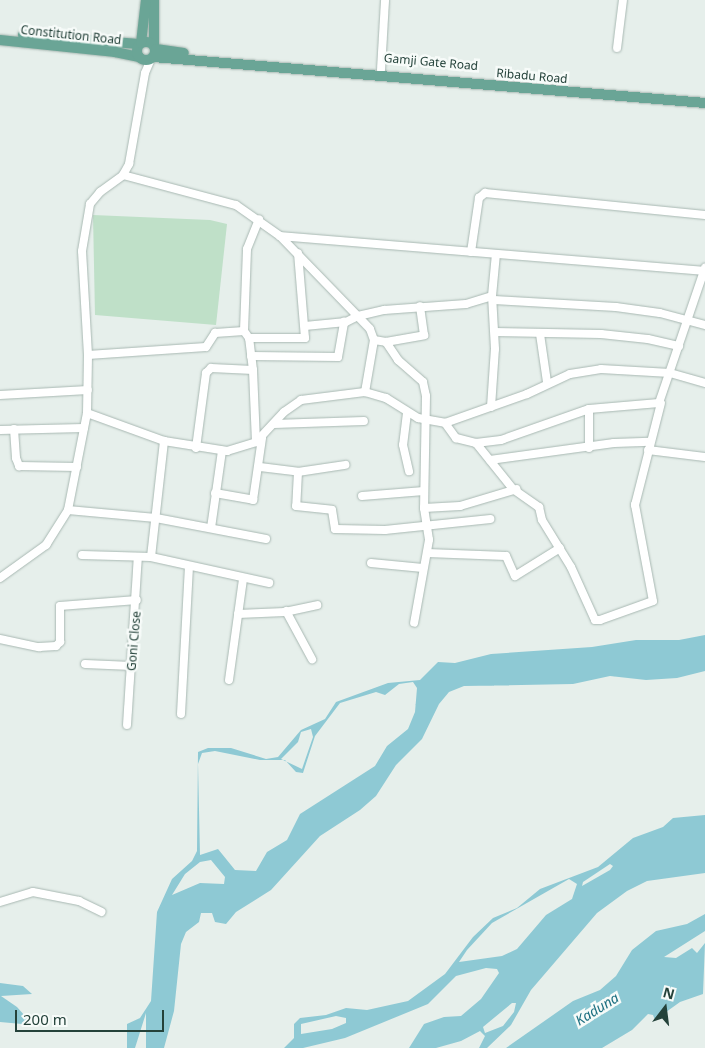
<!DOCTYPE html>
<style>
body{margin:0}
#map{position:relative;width:705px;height:1048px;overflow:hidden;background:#e6efeb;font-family:"Noto Sans",sans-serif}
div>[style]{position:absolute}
.green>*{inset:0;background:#bfe0c8}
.water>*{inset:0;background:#8ec9d4}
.roads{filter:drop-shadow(0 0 1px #a8b8b2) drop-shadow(0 0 1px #a8b8b2)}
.minor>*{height:8px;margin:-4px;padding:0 4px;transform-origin:4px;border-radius:4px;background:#fff}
.major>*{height:10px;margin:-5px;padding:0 5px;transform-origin:5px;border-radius:5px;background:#6aa596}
.major>.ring{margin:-5px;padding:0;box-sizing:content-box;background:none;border:10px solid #6aa596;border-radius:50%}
span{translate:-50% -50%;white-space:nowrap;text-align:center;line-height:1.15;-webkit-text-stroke:5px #f7fbf9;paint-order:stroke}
.street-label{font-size:12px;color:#24423a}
.water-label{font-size:14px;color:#1c6f80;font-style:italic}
.north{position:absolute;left:640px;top:983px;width:50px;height:50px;-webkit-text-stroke:4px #f7fbf9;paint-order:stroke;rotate:15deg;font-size:14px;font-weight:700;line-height:20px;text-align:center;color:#24423a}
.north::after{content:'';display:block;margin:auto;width:18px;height:22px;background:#24423a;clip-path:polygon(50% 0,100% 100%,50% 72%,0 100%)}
.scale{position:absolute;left:15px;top:1010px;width:149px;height:22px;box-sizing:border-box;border:2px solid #24423a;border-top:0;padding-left:6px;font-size:15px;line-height:18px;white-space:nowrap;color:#24423a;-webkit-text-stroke:4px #f7fbf9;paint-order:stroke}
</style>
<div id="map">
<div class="green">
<i style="clip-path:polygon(93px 215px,210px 220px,227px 224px,216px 325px,95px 315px)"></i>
</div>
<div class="water">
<i style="clip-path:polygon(evenodd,705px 635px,705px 671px,677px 678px,646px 680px,610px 676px,573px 684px,464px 686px,449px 692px,439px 704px,422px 739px,396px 765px,376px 796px,360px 810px,320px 836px,271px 890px,236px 912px,226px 924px,215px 922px,212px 913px,201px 913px,199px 922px,186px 932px,181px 944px,174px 1011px,164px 1048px,146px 1048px,146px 1013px,135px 1048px,127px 1048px,127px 1024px,140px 1018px,151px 1001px,157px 912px,172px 879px,192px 861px,197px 851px,198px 752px,208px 748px,231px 748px,266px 759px,278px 757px,301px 730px,325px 719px,336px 702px,388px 683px,420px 680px,438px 662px,455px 663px,491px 654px,592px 647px,636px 640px,679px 640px,705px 635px,413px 682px,417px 688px,415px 712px,408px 729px,387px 746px,375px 766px,300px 814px,287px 840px,267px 852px,256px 871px,235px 870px,218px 849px,200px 855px,198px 764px,202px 753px,215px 751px,260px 760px,285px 760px,296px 772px,303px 773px,315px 736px,340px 703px,376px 692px,385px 695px,399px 684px,413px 682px,705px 635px,311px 729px,313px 737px,302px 769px,281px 759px,298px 742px,301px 732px,311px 729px,705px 635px,211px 860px,225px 877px,224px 884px,200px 883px,172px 895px,185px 874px,200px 862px,211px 860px)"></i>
<i style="clip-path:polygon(evenodd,705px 815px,705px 873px,647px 881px,627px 891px,597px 913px,531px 990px,511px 1025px,487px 1048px,479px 1048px,485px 1036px,480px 1031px,461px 1041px,436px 1048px,409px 1048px,424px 1024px,444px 1017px,461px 1016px,481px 999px,499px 973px,497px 969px,486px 968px,456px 976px,428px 1004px,345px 1038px,303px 1048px,284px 1048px,294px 1038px,294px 1024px,300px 1018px,326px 1015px,346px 1008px,367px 1010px,408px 1001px,445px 974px,473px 937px,493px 918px,517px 908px,540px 889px,598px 867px,633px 838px,663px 827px,673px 818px,705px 815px,610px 864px,613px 866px,610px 870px,582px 886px,583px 882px,610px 864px,705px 815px,569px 879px,577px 884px,572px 899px,546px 915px,517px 949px,502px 956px,459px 962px,467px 950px,492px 923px,569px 879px,705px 815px,512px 1003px,516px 1003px,514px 1012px,503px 1026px,485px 1033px,483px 1027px,512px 1003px,705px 815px,336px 1016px,346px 1018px,346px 1023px,332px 1029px,301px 1034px,301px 1024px,336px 1016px)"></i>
<i style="clip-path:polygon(705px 914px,705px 931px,664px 957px,676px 958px,692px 948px,697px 953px,705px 943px,703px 994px,680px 1002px,655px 1020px,653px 1015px,648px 1014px,632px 1030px,602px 1048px,506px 1048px,573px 1001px,600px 990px,616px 976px,632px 950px,656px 931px,687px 924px)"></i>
<i style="clip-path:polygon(0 983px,23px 986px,32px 994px,1px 996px,17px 1007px,33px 1025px,0 1022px)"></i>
</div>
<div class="roads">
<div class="minor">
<i style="left:617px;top:48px;width:48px;rotate:-82.9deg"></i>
<i style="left:381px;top:70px;width:70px;rotate:-86.7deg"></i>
<i style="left:123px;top:175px;width:117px;rotate:14.9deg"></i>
<i style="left:236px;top:205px;width:54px;rotate:35.2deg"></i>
<i style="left:280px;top:236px;width:129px;rotate:45.9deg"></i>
<i style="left:370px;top:329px;width:12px;rotate:70deg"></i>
<i style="left:374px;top:340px;width:53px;rotate:99.8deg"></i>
<i style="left:280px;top:236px;width:426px;rotate:4.7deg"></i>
<i style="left:471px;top:252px;width:55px;rotate:-81.6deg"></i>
<i style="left:479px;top:198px;width:8px;rotate:-40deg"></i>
<i style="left:485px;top:193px;width:221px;rotate:5.7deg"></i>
<i style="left:494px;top:300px;width:122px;rotate:3.3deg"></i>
<i style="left:616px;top:307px;width:44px;rotate:7.8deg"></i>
<i style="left:660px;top:313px;width:47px;rotate:14.9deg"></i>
<i style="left:305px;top:326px;width:41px;rotate:-5.6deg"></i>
<i style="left:346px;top:322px;width:13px;rotate:-27deg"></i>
<i style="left:358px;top:316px;width:27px;rotate:-13deg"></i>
<i style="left:384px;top:310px;width:82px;rotate:-4.2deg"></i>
<i style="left:466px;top:304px;width:27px;rotate:-17deg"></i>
<i style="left:495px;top:332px;width:106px;rotate:1.1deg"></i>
<i style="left:601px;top:334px;width:47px;rotate:6.1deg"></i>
<i style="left:648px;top:339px;width:32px;rotate:13deg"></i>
<i style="left:540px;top:334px;width:49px;rotate:81.7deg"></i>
<i style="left:249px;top:338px;width:56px"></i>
<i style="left:305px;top:338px;width:85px;rotate:-94.7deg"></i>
<i style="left:374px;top:340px;width:12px;rotate:9deg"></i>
<i style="left:386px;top:342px;width:22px;rotate:56deg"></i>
<i style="left:398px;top:360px;width:33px;rotate:41deg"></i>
<i style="left:423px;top:382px;width:14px;rotate:78deg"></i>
<i style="left:426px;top:396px;width:112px;rotate:91deg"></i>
<i style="left:424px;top:508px;width:32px;rotate:81deg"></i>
<i style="left:429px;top:540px;width:84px;rotate:100.2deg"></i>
<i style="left:386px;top:342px;width:39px;rotate:-10deg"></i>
<i style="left:424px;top:335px;width:29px;rotate:-98deg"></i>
<i style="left:88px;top:355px;width:118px;rotate:-3.9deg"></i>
<i style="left:206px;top:347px;width:17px;rotate:-57deg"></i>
<i style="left:215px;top:333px;width:29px;rotate:-4deg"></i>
<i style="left:251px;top:356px;width:87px;rotate:0.7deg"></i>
<i style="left:338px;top:357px;width:36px;rotate:-80deg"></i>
<i style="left:0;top:395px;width:88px;rotate:-3.3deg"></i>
<i style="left:491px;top:407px;width:58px;rotate:-86.1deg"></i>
<i style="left:495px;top:349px;width:53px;rotate:-93.2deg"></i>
<i style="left:492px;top:296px;width:42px;rotate:-84.6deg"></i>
<i style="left:87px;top:413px;width:82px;rotate:20deg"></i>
<i style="left:164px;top:441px;width:64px;rotate:9deg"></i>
<i style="left:227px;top:451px;width:30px;rotate:-17deg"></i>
<i style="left:256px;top:442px;width:41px;rotate:-47deg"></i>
<i style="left:284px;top:412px;width:21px;rotate:-35deg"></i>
<i style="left:301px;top:400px;width:64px;rotate:-7.1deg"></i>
<i style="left:365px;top:392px;width:22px;rotate:16deg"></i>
<i style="left:386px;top:398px;width:38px;rotate:32deg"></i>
<i style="left:418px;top:418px;width:27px;rotate:10deg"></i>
<i style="left:445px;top:423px;width:19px;rotate:54deg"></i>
<i style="left:456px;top:438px;width:21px;rotate:14deg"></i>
<i style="left:476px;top:443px;width:25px;rotate:-7deg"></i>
<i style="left:501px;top:440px;width:93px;rotate:-19.4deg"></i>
<i style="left:589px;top:409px;width:70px;rotate:-4.9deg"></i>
<i style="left:659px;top:403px;width:143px;rotate:-71.2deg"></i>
<i style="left:407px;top:413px;width:32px;rotate:97deg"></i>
<i style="left:403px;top:445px;width:27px;rotate:77deg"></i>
<i style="left:445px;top:423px;width:87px;rotate:-19.5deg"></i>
<i style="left:527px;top:394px;width:47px;rotate:-24.9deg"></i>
<i style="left:570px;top:374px;width:31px;rotate:-9deg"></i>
<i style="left:601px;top:369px;width:69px;rotate:3.3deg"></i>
<i style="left:670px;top:373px;width:36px;rotate:16deg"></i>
<i style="left:274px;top:424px;width:90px;rotate:-1.9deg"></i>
<i style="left:14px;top:429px;width:29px;rotate:86deg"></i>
<i style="left:16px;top:458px;width:9px;rotate:69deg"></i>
<i style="left:19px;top:466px;width:58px;rotate:1deg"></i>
<i style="left:0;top:430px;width:84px;rotate:-1.4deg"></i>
<i style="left:256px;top:442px;width:72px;rotate:-92.4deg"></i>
<i style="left:253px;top:370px;width:32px;rotate:-97deg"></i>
<i style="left:249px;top:338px;width:9px;rotate:-126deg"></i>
<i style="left:244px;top:331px;width:82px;rotate:-87.9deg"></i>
<i style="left:247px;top:249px;width:32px;rotate:-68deg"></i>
<i style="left:476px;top:443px;width:59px;rotate:51.2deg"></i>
<i style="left:513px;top:489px;width:32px;rotate:35deg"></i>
<i style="left:539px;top:507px;width:13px;rotate:77deg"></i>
<i style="left:542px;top:520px;width:55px;rotate:58.3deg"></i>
<i style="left:571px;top:567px;width:58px;rotate:65.6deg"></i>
<i style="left:595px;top:620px;width:5px"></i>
<i style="left:600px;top:620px;width:56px;rotate:-19.7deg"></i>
<i style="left:653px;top:601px;width:98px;rotate:-100.6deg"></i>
<i style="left:635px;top:505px;width:105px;rotate:-75.7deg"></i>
<i style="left:196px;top:448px;width:76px;rotate:-82.4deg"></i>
<i style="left:206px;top:373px;width:7px;rotate:-45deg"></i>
<i style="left:211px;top:368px;width:42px;rotate:2.7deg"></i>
<i style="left:589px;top:448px;width:39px;rotate:-90deg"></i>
<i style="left:648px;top:450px;width:57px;rotate:7deg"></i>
<i style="left:490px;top:460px;width:125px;rotate:-7.8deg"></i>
<i style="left:614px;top:443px;width:36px;rotate:-2deg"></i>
<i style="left:260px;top:467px;width:38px;rotate:7deg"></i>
<i style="left:298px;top:472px;width:48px;rotate:-8.5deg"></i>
<i style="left:298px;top:472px;width:34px;rotate:93deg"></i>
<i style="left:296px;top:506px;width:36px;rotate:6deg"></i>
<i style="left:332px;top:510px;width:19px;rotate:81deg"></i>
<i style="left:335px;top:529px;width:50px;rotate:1.1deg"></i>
<i style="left:385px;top:530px;width:106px;rotate:-6deg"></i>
<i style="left:215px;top:493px;width:39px;rotate:10deg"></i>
<i style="left:253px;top:500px;width:63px;rotate:-81.7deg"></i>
<i style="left:362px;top:496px;width:62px;rotate:-4.6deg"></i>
<i style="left:424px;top:508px;width:36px;rotate:-3deg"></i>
<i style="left:460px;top:506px;width:59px;rotate:-16.6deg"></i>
<i style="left:68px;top:510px;width:88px;rotate:5.2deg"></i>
<i style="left:156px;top:518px;width:112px;rotate:10.8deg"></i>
<i style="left:211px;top:528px;width:78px;rotate:-81.9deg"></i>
<i style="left:427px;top:553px;width:79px;rotate:2.2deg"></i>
<i style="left:506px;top:556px;width:22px;rotate:66deg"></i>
<i style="left:515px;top:576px;width:53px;rotate:-31.9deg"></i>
<i style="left:82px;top:555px;width:69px;rotate:1.7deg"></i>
<i style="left:151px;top:557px;width:121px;rotate:12.4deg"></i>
<i style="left:151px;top:557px;width:117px;rotate:-83.6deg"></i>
<i style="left:371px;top:563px;width:52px;rotate:5.5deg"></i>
<i style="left:0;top:578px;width:57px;rotate:-35.7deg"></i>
<i style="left:46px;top:545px;width:41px;rotate:-57.8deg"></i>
<i style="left:68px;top:510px;width:99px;rotate:-78.9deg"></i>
<i style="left:87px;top:413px;width:58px;rotate:-89deg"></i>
<i style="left:88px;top:355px;width:104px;rotate:-93.3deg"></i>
<i style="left:82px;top:251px;width:48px;rotate:-80.3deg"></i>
<i style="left:90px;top:204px;width:16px;rotate:-50deg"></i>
<i style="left:100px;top:192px;width:29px;rotate:-36deg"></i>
<i style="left:123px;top:175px;width:13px;rotate:-61deg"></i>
<i style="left:129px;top:164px;width:92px;rotate:-80deg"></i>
<i style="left:145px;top:73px;width:15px;rotate:-67deg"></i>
<i style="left:286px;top:611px;width:55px;rotate:61.6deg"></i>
<i style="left:238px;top:614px;width:47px;rotate:-2.4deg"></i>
<i style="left:285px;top:612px;width:33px;rotate:-12deg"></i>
<i style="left:0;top:639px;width:40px;rotate:12deg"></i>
<i style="left:39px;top:647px;width:17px;rotate:-3deg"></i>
<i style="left:56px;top:646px;width:6px;rotate:-45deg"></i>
<i style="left:60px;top:642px;width:36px;rotate:-90deg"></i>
<i style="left:60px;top:606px;width:77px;rotate:-4.5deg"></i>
<i style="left:85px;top:664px;width:47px;rotate:2.4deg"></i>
<i style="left:229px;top:680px;width:102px;rotate:-82.1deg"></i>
<i style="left:181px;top:714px;width:148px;rotate:-86.9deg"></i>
<i style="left:127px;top:725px;width:168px;rotate:-86.3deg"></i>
<i style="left:0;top:902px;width:34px;rotate:-17deg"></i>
<i style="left:33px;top:892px;width:47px;rotate:11.1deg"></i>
<i style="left:79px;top:901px;width:25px;rotate:26deg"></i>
</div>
<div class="major">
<i style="left:154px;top:0;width:46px;rotate:90deg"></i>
<i style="left:23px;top:35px;width:116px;rotate:4.4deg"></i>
<i style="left:0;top:40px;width:116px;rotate:6deg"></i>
<i style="left:115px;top:52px;width:25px;rotate:12deg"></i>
<i class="ring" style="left:137px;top:42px;width:8px;height:8px"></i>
<i style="left:141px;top:43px;width:43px;rotate:-83.4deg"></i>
<i style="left:156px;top:49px;width:28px;rotate:8deg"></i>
<i style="left:153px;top:57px;width:554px;rotate:4.76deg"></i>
</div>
</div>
<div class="street-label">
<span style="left:71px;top:35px;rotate:6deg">Constitution Road</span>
<span style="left:431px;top:62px;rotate:5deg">Gamji Gate Road</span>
<span style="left:532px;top:76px;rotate:5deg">Ribadu Road</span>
<span style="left:134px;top:641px;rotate:-85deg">Goni Close</span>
</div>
<div class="water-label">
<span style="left:597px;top:1009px;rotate:-32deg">Kaduna</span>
</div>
<div class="north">N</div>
<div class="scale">200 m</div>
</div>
